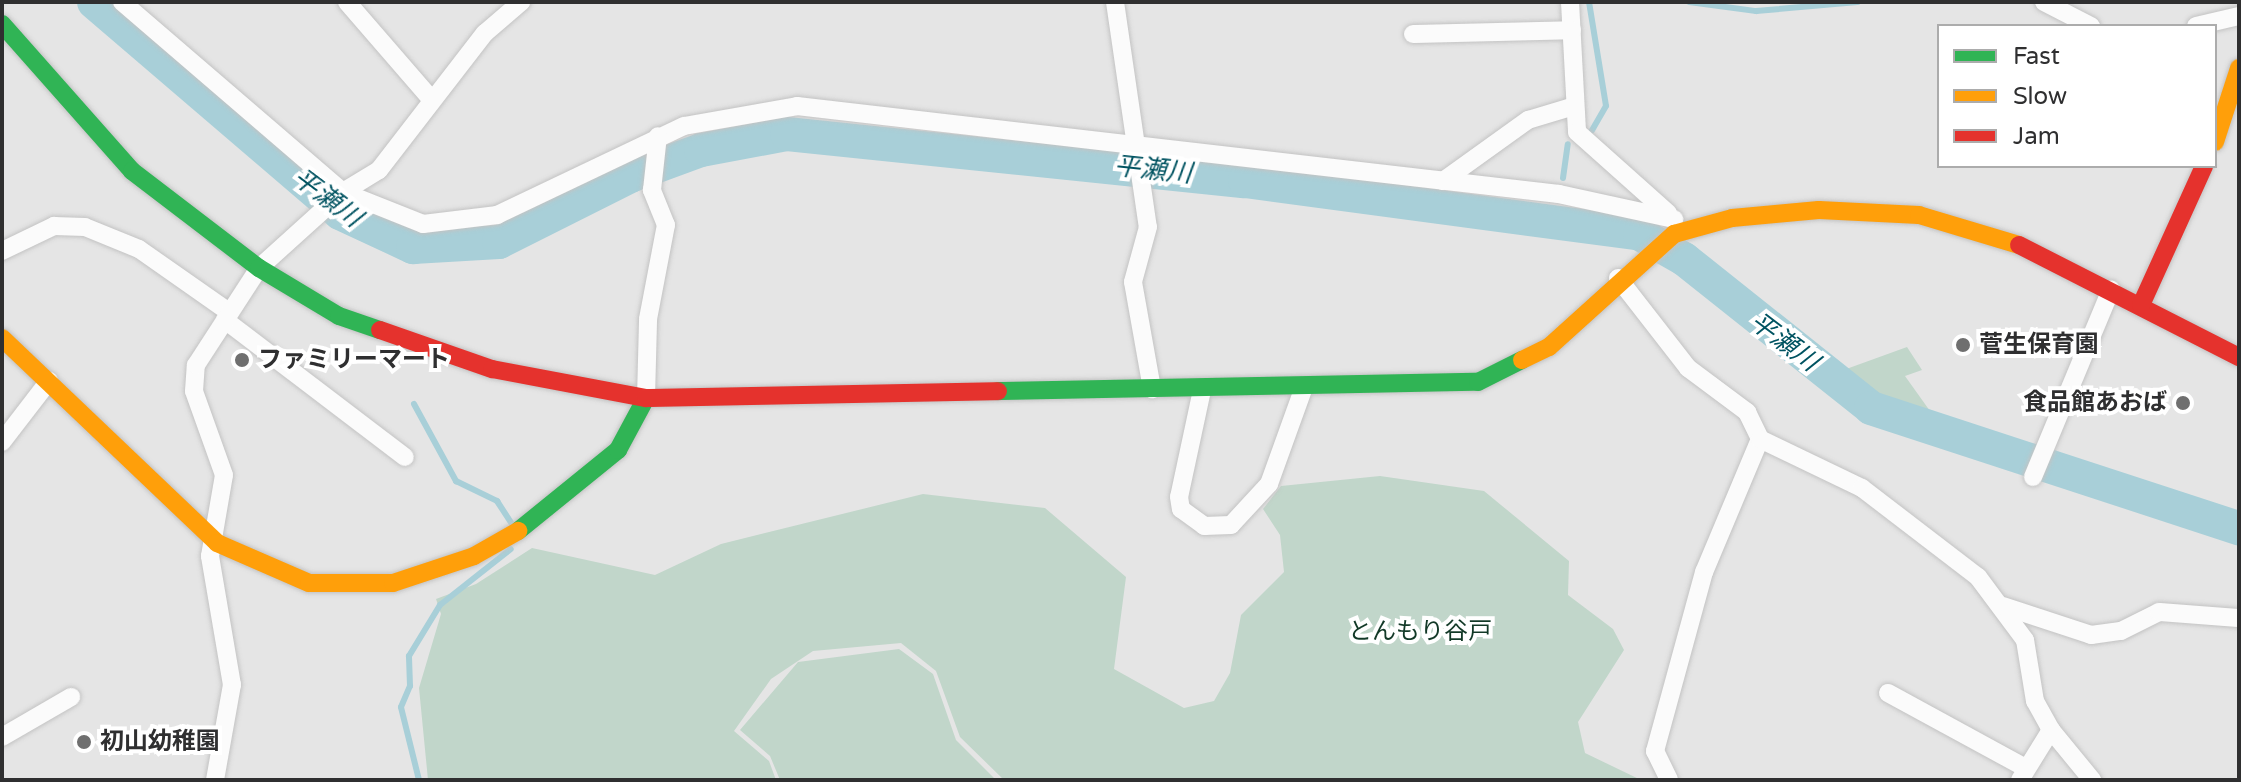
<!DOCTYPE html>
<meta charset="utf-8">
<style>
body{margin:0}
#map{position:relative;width:2241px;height:782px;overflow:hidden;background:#e5e5e5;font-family:"Varela Round","Noto Sans JP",sans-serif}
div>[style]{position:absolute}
.green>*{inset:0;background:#c1d6ca}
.stream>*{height:6px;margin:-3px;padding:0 3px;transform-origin:3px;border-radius:3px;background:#a8cfd8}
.river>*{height:34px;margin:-17px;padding:0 17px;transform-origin:17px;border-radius:17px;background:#a8cfd8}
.roads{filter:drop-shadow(0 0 2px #c3c3c3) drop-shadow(0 0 2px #c3c3c3)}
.street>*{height:18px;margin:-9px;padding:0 9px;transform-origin:9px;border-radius:9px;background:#fbfbfb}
.fast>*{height:18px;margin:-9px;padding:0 9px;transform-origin:9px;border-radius:9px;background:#30b455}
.slow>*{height:18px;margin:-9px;padding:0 9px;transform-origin:9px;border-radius:9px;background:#ff9f0a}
.jam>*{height:18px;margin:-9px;padding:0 9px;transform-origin:9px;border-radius:9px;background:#e5322d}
.dots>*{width:22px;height:22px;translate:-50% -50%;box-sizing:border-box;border:4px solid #fff;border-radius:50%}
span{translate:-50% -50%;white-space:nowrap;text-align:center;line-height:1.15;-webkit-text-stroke:8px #fff;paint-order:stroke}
.poi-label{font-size:24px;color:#2f2f30;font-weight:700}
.left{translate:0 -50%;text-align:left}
.right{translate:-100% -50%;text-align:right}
.park-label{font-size:24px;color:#123927}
.water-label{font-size:26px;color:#005361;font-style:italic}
.frame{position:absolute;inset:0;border:4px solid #2f2f30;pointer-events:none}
.legend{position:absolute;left:1937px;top:24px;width:280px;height:144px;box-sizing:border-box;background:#fff;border:2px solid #acacac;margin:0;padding:10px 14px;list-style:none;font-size:24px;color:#2f2f30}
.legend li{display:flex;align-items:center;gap:16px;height:40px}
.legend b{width:40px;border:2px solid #acacac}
</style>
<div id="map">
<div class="green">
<i style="clip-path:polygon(1907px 347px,1922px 370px,1905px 376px,1930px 411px,1859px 389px,1838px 372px)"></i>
<i style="clip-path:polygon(1380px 476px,1484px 491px,1569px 561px,1568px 595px,1613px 629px,1624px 650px,1578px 722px,1585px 753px,1641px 780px,1004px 780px,960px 737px,936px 671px,901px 643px,813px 651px,771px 679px,734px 731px,769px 761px,776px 780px,428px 780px,419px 688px,441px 614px,436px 599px,476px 584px,532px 548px,655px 575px,721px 544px,923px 494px,1045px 508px,1126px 577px,1114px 669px,1184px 708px,1214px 701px,1230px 673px,1241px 615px,1284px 572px,1280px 535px,1263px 509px,1281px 486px)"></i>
<i style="clip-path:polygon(899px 649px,933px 674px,956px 740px,996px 780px,780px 780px,770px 756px,740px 730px,798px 662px)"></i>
</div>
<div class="stream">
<i style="left:1589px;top:2px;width:105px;rotate:80.7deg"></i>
<i style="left:1606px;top:106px;width:28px;rotate:120deg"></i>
<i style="left:1689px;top:2px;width:68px;rotate:7.7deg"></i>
<i style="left:1756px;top:11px;width:102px;rotate:-5deg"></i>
<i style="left:1563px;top:178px;width:34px;rotate:-82deg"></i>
<i style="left:1563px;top:223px;width:13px;rotate:-90deg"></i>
<i style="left:414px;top:404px;width:88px;rotate:61.4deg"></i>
<i style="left:456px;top:481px;width:46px;rotate:26deg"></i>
<i style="left:497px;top:501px;width:31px;rotate:57deg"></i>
<i style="left:419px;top:780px;width:75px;rotate:-103.9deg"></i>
<i style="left:401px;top:707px;width:23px;rotate:-67deg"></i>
<i style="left:410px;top:686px;width:30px;rotate:-92deg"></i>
<i style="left:409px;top:656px;width:60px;rotate:-58.7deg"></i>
<i style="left:440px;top:605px;width:90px;rotate:-38.3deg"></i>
</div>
<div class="river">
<i style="left:94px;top:2px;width:324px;rotate:40.6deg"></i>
<i style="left:340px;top:213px;width:81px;rotate:25deg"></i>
<i style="left:413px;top:247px;width:86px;rotate:-3.3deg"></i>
<i style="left:499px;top:242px;width:147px;rotate:-26.7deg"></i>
<i style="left:630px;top:176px;width:76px;rotate:-20.1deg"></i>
<i style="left:701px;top:150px;width:87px;rotate:-10.5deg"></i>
<i style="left:787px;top:134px;width:460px;rotate:5.9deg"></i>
<i style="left:1245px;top:181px;width:399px;rotate:7.6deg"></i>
<i style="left:1640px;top:234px;width:51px;rotate:29.6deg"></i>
<i style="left:1684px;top:259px;width:239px;rotate:38.5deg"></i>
<i style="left:1871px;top:408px;width:387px;rotate:18.1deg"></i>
</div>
<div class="roads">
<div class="street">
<i style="left:122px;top:2px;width:291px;rotate:40.7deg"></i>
<i style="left:343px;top:192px;width:86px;rotate:21.8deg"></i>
<i style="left:423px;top:224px;width:75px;rotate:-6.9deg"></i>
<i style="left:497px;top:215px;width:207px;rotate:-25.5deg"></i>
<i style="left:684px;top:126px;width:115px;rotate:-10deg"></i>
<i style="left:797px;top:106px;width:767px;rotate:6.59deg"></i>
<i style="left:1559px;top:194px;width:118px;rotate:12.3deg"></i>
<i style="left:347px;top:2px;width:128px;rotate:49.1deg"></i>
<i style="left:1115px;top:2px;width:227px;rotate:81.7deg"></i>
<i style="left:1148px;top:227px;width:57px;rotate:105.3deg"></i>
<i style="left:1133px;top:282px;width:109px;rotate:79.9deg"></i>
<i style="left:1570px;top:2px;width:130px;rotate:86.9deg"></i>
<i style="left:1577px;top:132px;width:122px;rotate:41.7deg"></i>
<i style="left:2044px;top:2px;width:53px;rotate:27.1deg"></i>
<i style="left:2196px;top:26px;width:44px;rotate:-13.1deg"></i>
<i style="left:1413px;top:34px;width:159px;rotate:-1.4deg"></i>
<i style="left:1443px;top:181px;width:105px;rotate:-35.7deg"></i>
<i style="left:1528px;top:120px;width:45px;rotate:-16.8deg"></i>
<i style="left:2px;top:251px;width:58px;rotate:-25.7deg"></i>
<i style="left:54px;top:226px;width:31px;rotate:2deg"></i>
<i style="left:85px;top:227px;width:58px;rotate:22.2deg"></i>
<i style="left:139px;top:249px;width:110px;rotate:35deg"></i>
<i style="left:1618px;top:278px;width:114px;rotate:52.1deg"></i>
<i style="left:1688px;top:368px;width:74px;rotate:36.7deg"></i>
<i style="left:1747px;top:412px;width:30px;rotate:64deg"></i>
<i style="left:1760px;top:439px;width:144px;rotate:112.8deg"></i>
<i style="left:1704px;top:572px;width:186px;rotate:105.3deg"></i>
<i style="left:1655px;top:751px;width:32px;rotate:64deg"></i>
<i style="left:225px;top:320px;width:226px;rotate:37.3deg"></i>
<i style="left:1202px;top:390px;width:109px;rotate:102.1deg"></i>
<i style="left:1179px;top:497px;width:12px;rotate:81deg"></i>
<i style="left:1181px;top:509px;width:29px;rotate:36deg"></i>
<i style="left:1204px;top:526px;width:27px;rotate:-2deg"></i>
<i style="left:1231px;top:525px;width:56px;rotate:-47.2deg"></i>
<i style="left:1269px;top:484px;width:103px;rotate:-70.2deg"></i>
<i style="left:646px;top:398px;width:79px;rotate:-88.5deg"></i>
<i style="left:648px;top:319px;width:96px;rotate:-79.2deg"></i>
<i style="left:666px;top:225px;width:38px;rotate:-112deg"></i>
<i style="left:652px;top:190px;width:54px;rotate:-83.7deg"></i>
<i style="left:1760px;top:439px;width:113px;rotate:25.7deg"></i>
<i style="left:1862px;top:488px;width:146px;rotate:37.5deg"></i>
<i style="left:1978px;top:577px;width:79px;rotate:53.3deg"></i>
<i style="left:2025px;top:640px;width:62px;rotate:80.7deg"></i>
<i style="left:2035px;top:701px;width:33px;rotate:61deg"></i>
<i style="left:2051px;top:730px;width:65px;rotate:50.6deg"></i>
<i style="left:2px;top:442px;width:77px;rotate:-52.4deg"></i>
<i style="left:2033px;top:477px;width:203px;rotate:-67.4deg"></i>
<i style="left:2003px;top:606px;width:93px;rotate:18.2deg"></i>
<i style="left:2091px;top:635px;width:30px;rotate:-8deg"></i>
<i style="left:2121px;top:631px;width:42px;rotate:-26.6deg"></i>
<i style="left:2159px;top:612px;width:80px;rotate:4.3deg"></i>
<i style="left:1888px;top:693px;width:155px;rotate:28.6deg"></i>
<i style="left:2px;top:737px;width:80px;rotate:-30.1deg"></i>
<i style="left:215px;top:780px;width:97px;rotate:-79.9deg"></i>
<i style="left:232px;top:685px;width:131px;rotate:-99.7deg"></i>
<i style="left:210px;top:556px;width:82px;rotate:-80.2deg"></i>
<i style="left:224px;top:475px;width:89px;rotate:-109.7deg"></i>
<i style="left:194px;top:391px;width:26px;rotate:-86deg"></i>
<i style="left:196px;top:365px;width:116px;rotate:-57deg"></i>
<i style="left:259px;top:268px;width:113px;rotate:-42.1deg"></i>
<i style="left:343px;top:192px;width:42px;rotate:-31.4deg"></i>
<i style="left:379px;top:170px;width:173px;rotate:-52.3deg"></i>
<i style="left:485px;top:33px;width:48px;rotate:-40.7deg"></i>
<i style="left:2020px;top:780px;width:59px;rotate:-58.2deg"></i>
</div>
<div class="fast">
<i style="left:2px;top:24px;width:196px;rotate:48.5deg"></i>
<i style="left:132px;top:171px;width:160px;rotate:37.4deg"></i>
<i style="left:259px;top:268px;width:93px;rotate:31deg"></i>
<i style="left:339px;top:316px;width:43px;rotate:18.9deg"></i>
<i style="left:998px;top:391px;width:480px;rotate:-1.1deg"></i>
<i style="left:1478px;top:382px;width:49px;rotate:-26.6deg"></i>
<i style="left:518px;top:531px;width:129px;rotate:-39deg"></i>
<i style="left:618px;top:450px;width:59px;rotate:-61.7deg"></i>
</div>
<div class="slow">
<i style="left:2215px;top:142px;width:78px;rotate:-72deg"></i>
<i style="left:2px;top:338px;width:297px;rotate:43.6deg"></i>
<i style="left:217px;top:543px;width:100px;rotate:23.5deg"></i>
<i style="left:309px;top:583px;width:84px"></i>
<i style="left:393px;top:583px;width:85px;rotate:-18.4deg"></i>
<i style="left:474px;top:556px;width:51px;rotate:-29.6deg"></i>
<i style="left:1522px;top:360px;width:30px;rotate:-26deg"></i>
<i style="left:1549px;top:347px;width:169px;rotate:-42.1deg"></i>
<i style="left:1674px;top:234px;width:60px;rotate:-15.4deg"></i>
<i style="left:1732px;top:218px;width:87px;rotate:-5.3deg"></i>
<i style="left:1819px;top:210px;width:100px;rotate:2.9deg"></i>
<i style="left:1919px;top:215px;width:104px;rotate:16.7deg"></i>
</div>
<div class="jam">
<i style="left:2019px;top:245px;width:247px;rotate:27deg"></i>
<i style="left:2141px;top:305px;width:153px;rotate:-65.6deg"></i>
<i style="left:380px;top:330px;width:119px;rotate:19.2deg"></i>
<i style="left:492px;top:369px;width:157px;rotate:10.7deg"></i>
<i style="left:646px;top:398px;width:352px;rotate:-1.1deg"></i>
</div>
</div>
<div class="dots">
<i style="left:1963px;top:345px;background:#6f6f6f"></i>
<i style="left:242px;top:360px;background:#6f6f6f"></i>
<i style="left:2183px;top:403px;background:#6f6f6f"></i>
<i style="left:84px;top:742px;background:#6f6f6f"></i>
</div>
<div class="poi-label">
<span class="left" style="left:1979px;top:345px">菅生保育園</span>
<span class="left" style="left:258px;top:360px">ファミリーマート</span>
<span class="right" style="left:2167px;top:403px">食品館あおば</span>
<span class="left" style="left:100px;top:742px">初山幼稚園</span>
</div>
<div class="park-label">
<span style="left:1420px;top:632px">とんもり谷戸</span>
</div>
<div class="water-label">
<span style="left:1153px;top:170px;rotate:6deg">平瀬川</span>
<span style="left:327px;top:198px;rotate:37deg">平瀬川</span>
<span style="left:1784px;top:342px;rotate:37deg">平瀬川</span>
</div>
<div class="frame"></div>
<ul class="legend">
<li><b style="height:10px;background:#30b455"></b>Fast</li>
<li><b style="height:10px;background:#ff9f0a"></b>Slow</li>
<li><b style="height:10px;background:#e5322d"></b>Jam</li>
</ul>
</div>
